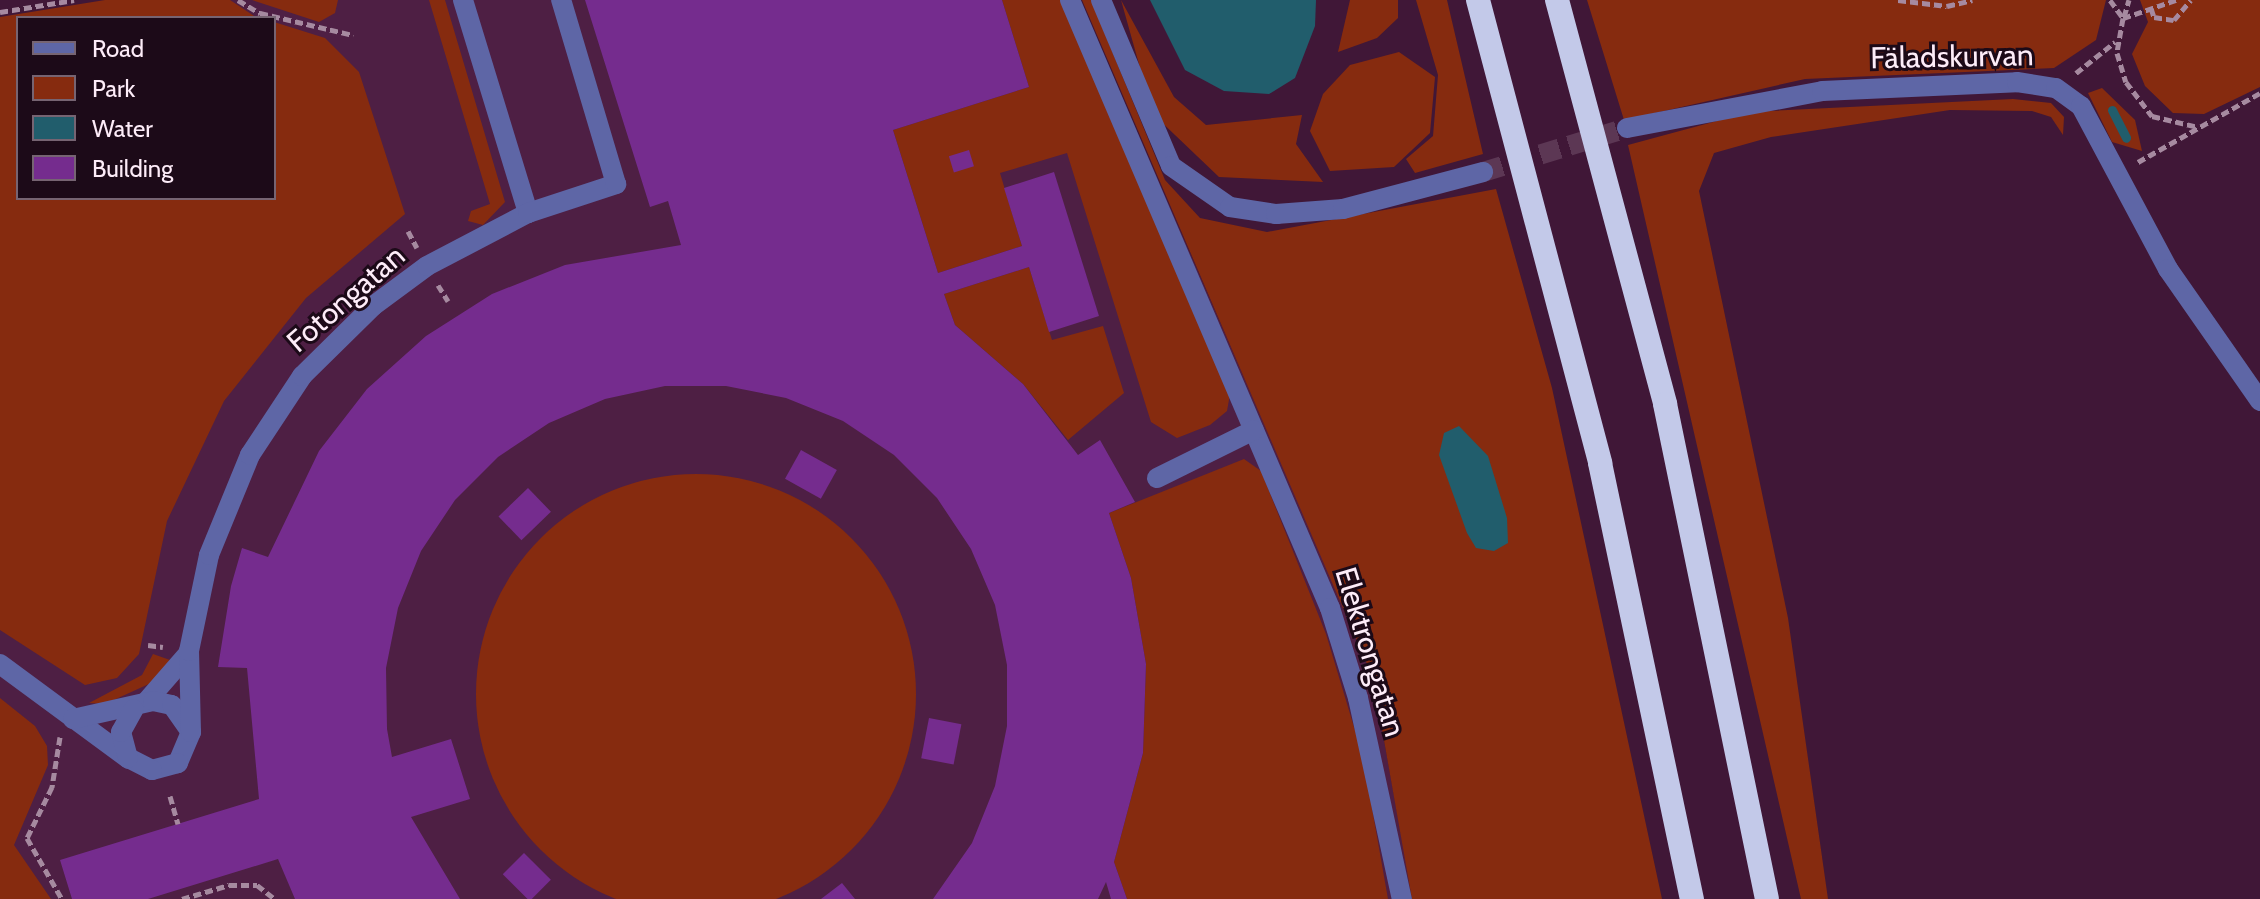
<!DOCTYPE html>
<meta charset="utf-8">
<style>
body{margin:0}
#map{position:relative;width:2260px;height:899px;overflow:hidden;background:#401737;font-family:Cabin,sans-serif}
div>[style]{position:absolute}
.built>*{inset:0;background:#4e1f44}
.green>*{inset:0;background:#862b0f}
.round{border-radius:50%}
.water>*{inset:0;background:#215d6c}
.stream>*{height:9px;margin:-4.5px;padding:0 4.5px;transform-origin:4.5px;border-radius:4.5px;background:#215d6c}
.building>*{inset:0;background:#752c8e;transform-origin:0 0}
.minor-tunnel>*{height:20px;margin-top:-10px;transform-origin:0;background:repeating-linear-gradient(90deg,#5c3754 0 20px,transparent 0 30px)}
.path>*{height:5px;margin-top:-2.5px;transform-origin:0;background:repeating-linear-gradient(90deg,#a68aa0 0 8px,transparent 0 12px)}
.minor>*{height:20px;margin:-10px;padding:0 10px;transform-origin:10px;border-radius:10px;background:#5e66a6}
.highway>*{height:24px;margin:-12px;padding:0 12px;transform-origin:12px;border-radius:12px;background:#c3c9e9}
span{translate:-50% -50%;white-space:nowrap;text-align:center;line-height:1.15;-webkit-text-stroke:6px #1c0a18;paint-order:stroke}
.street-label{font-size:30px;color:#fdecf8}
.legend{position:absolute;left:16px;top:16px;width:260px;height:184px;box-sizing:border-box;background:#1c0a18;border:2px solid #766472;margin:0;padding:10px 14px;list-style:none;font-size:24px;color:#fdecf8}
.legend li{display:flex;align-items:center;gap:16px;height:40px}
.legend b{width:40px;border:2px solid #766472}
</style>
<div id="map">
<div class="built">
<i style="clip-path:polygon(evenodd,111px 0,1080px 0,1371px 669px,1413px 899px,0 899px,0 20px,111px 0,18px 18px,274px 18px,274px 198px,18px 198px,18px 18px)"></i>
</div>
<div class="green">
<i style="clip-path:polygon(105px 0,230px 0,257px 18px,18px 18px,18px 198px,274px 198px,274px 22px,325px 38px,359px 72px,405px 214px,306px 298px,224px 401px,167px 521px,139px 654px,117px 678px,85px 685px,0 630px,0 17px)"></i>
<i style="clip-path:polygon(252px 0,338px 0,335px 13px,319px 22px)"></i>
<i style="clip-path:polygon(429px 0,445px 0,505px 202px,483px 225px,468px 221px,471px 211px,490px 204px)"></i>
<i style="clip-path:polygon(1002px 0,1063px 0,1230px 394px,1227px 411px,1210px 425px,1177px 438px,1151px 422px,1067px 153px,1000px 173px,1022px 246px,938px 273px,893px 130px,1029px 87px)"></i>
<i style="clip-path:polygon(1082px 0,1091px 0,1165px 180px,1200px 218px,1267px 232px,1496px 189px,1552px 388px,1662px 899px,1412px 899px,1373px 678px)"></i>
<i style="clip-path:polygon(1121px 0,1174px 97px,1206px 125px,1302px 115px,1296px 144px,1323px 182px,1219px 177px,1153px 114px)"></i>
<i style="clip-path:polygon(1350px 0,1398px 0,1398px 18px,1377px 38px,1338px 52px)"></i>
<i style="clip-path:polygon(1416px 0,1447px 0,1483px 154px,1415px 173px,1406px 159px,1433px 136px,1438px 75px)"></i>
<i style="clip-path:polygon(1587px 0,2106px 0,2096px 40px,2054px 68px,1805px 79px,1624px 120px)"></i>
<i style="clip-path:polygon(2140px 0,2260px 0,2260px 87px,2204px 114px,2173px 113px,2145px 86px,2132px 54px,2148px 22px)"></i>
<i style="clip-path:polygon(1399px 52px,1435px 77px,1430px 133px,1394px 167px,1330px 171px,1310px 131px,1323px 94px,1350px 65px)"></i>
<i style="clip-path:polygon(2102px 88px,2135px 120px,2142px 151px,2112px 142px,2088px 93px)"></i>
<i style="clip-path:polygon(2013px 99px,2051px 103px,2064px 117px,2063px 135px,2051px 117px,2032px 111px,1950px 110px,1771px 137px,1714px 153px,1699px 191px,1788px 618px,1828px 899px,1801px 899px,1628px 145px,1750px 112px)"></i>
<i style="clip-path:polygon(1029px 267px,1052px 340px,1103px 326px,1124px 393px,1068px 440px,1023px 384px,955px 325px,944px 294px)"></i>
<i style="clip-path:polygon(1244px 459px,1261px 471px,1326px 634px,1363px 757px,1388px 899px,1127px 899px,1114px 862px,1143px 753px,1146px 664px,1131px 578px,1109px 513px)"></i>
<i class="round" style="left:476px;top:474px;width:440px;height:440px"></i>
<i style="clip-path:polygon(153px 654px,170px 660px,151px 683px,105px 704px,89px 703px,142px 675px)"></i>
<i style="clip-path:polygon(0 698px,35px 726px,47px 746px,48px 765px,14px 845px,51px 899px,0 899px)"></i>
</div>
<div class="water">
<i style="clip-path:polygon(1150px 0,1316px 0,1315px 26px,1295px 78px,1269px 94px,1224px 91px,1185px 70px)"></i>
<i style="clip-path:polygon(1459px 426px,1488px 456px,1507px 518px,1508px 543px,1494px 551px,1476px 548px,1467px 533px,1439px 455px,1444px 433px)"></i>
</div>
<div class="stream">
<i style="left:2112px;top:110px;width:31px;rotate:63deg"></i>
</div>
<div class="building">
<i style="clip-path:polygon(585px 0,1002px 0,1029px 87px,893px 130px,938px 273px,1022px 246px,1004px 188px,1054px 172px,1099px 316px,1049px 332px,1029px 267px,944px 294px,955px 325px,1023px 384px,1078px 455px,1100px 440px,1135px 502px,1109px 513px,1131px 578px,1146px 664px,1143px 753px,1114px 862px,1127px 899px,1111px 899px,1106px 882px,1098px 899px,933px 899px,972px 843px,995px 786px,1007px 726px,1007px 665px,995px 605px,971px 549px,937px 498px,894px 455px,843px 421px,786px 398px,726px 386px,665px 386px,605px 399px,549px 423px,498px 457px,455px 500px,421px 551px,398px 608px,386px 668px,387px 729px,392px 757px,451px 739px,470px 799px,411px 817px,460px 899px,295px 899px,278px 859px,148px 899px,72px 899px,60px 860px,259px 799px,247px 668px,218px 667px,231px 586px,242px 548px,268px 557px,319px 451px,367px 389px,426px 336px,492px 294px,565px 265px,681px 245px,668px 201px,650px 207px)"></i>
<i style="left:969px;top:150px;width:17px;height:21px;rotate:73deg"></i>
<i style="left:801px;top:450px;width:41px;height:33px;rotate:29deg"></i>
<i style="left:528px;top:488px;width:33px;height:41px;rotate:46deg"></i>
<i style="left:929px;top:718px;width:33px;height:41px;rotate:11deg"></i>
<i style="left:524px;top:853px;width:38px;height:30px;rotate:45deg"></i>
<i style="clip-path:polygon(842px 883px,855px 899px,821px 899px)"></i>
</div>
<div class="minor-tunnel">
<i style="left:1483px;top:172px;width:151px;rotate:-17deg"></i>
</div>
<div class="path">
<i style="left:238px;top:0;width:26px;rotate:31deg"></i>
<i style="left:260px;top:13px;width:96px;rotate:13.3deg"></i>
<i style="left:1898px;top:0;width:49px;rotate:7deg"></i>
<i style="left:1947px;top:6px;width:26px;rotate:-13deg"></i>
<i style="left:2110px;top:0;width:22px;rotate:54deg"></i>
<i style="left:2176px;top:0;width:56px;rotate:161.2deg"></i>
<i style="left:2123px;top:18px;width:36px;rotate:100deg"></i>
<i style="left:2117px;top:53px;width:30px;rotate:73deg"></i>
<i style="left:2126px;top:82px;width:43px;rotate:52.6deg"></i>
<i style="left:2152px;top:116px;width:47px;rotate:13.4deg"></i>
<i style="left:2151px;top:8px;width:9px;rotate:72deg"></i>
<i style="left:2154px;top:17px;width:20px;rotate:9deg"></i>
<i style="left:2174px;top:20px;width:26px;rotate:-50deg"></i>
<i style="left:0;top:12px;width:75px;rotate:-9.2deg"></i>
<i style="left:2124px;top:17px;width:18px;rotate:-74deg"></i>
<i style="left:2076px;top:73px;width:50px;rotate:-38.5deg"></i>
<i style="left:2138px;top:162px;width:140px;rotate:-29.5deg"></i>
<i style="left:408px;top:231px;width:19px;rotate:62deg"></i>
<i style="left:438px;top:285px;width:19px;rotate:58deg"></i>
<i style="left:148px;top:645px;width:15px;rotate:8deg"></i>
<i style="left:60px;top:737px;width:51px;rotate:99.1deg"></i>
<i style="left:52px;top:787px;width:57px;rotate:116.1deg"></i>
<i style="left:27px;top:838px;width:70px;rotate:60.2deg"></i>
<i style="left:170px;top:796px;width:29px;rotate:74deg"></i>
<i style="left:182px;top:899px;width:49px;rotate:-16.6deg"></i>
<i style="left:229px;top:885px;width:28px"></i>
<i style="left:257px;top:885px;width:23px;rotate:38deg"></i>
</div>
<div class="minor">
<i style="left:463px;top:0;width:223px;rotate:73deg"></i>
<i style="left:1070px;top:0;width:661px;rotate:66.85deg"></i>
<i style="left:1330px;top:608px;width:94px;rotate:72.7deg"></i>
<i style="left:1358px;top:698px;width:206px;rotate:77.7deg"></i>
<i style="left:1101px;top:0;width:180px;rotate:67.1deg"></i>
<i style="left:1171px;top:166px;width:72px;rotate:34.8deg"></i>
<i style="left:1230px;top:207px;width:47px;rotate:8.7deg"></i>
<i style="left:1276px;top:214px;width:67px;rotate:-4.3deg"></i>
<i style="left:1343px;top:209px;width:145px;rotate:-14.8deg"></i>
<i style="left:1627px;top:128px;width:198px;rotate:-10.7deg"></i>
<i style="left:1822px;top:91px;width:195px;rotate:-2.6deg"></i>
<i style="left:2017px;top:82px;width:39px;rotate:9deg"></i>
<i style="left:2056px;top:88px;width:31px;rotate:36deg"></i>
<i style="left:2081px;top:106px;width:185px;rotate:61.9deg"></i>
<i style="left:2168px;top:269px;width:161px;rotate:55.1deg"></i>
<i style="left:1157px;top:478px;width:108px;rotate:-26.3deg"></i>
<i style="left:0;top:664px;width:160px;rotate:36.4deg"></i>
<i style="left:146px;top:702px;width:62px;rotate:-48.9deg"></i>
<i style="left:73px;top:719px;width:82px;rotate:-12.7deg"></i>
<i style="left:153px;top:701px;width:19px;rotate:12deg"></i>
<i style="left:172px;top:705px;width:33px;rotate:55deg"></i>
<i style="left:191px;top:732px;width:34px;rotate:113deg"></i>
<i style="left:178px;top:763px;width:27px;rotate:165deg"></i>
<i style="left:152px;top:770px;width:27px;rotate:-153deg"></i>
<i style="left:128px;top:758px;width:27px;rotate:-105deg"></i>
<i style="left:121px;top:732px;width:26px;rotate:-61deg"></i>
<i style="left:191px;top:732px;width:81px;rotate:-91.4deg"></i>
<i style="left:189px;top:651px;width:98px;rotate:-78.2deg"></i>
<i style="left:209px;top:555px;width:108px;rotate:-67.7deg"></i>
<i style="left:250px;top:455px;width:95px;rotate:-56.6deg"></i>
<i style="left:302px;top:376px;width:100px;rotate:-44.6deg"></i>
<i style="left:373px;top:306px;width:67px;rotate:-36.5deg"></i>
<i style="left:427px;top:266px;width:114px;rotate:-27.7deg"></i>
<i style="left:528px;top:213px;width:93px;rotate:-18.2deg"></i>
<i style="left:616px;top:184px;width:192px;rotate:-106.6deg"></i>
</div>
<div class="highway">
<i style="left:1478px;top:0;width:479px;rotate:75.2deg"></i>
<i style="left:1600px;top:463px;width:446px;rotate:78.1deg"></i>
<i style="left:1557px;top:0;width:418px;rotate:75deg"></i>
<i style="left:1665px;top:404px;width:505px;rotate:78.36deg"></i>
</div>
<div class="street-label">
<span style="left:1952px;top:57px;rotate:-1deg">Fäladskurvan</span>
<span style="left:346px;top:299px;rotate:-41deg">Fotongatan</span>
<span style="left:1370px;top:652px;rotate:73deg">Elektrongatan</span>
</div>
<ul class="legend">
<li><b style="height:10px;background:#5e66a6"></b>Road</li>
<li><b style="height:22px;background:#862b0f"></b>Park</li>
<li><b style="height:22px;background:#215d6c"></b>Water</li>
<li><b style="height:22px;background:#752c8e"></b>Building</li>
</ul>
</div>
